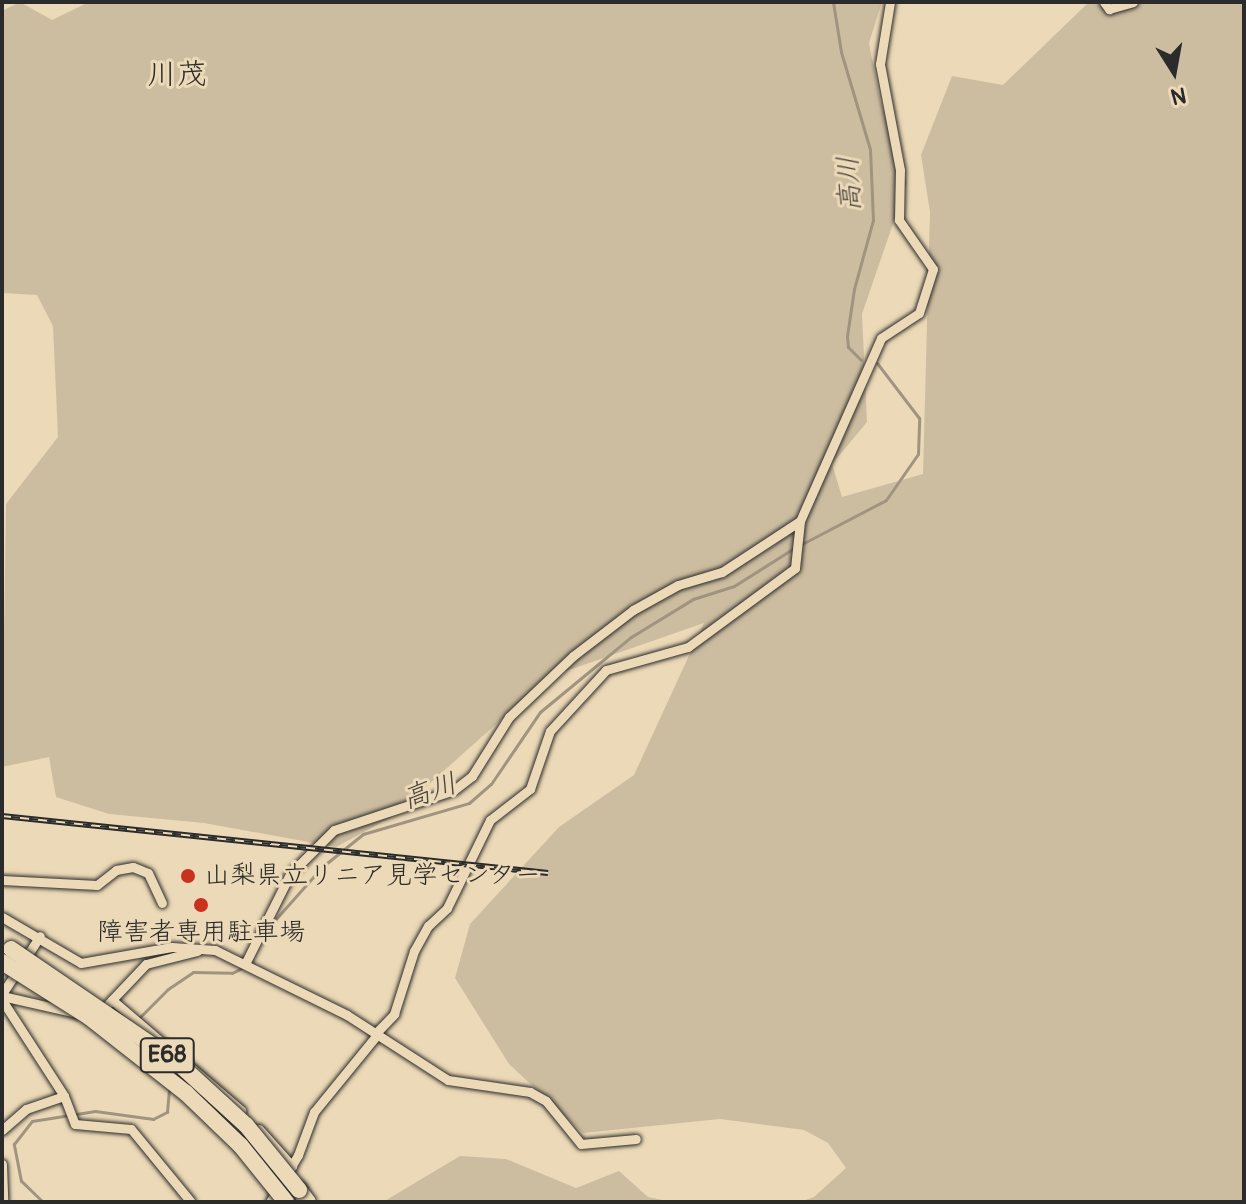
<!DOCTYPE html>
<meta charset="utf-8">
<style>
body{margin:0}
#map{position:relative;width:1246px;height:1204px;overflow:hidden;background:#ecd9b7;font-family:Pangolin,"Klee One",sans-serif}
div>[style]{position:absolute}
.green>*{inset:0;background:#cdbda0}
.stream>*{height:3px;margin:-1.5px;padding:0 1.5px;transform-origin:1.5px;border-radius:1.5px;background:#a09480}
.roads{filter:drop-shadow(0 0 2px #2b2b2b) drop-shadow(0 0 2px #2b2b2b)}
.street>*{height:9px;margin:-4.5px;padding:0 4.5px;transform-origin:4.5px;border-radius:4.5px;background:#ecd9b7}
.highway>*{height:16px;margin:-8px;padding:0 8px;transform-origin:8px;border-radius:8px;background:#ecd9b7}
.rail>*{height:6px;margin-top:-3px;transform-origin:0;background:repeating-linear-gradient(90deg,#ecd9b7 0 9px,#2b2b2b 0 18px);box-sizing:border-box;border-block:2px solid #2b2b2b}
.bridges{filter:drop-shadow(0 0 2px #2b2b2b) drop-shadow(0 0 2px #2b2b2b)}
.highway-bridge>*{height:16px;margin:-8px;padding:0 8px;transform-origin:8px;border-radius:8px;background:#ecd9b7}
.dots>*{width:22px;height:22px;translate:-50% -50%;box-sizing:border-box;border:4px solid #ecd9b7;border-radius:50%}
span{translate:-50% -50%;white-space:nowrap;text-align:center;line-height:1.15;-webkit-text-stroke:6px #ecd9b7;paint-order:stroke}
.shield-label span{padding:2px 6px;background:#ecd9b7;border:2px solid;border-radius:6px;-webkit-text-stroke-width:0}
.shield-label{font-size:24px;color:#2b2b2b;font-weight:700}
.poi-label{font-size:26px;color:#2b2b2b}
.left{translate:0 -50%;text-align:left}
.water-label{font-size:28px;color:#484540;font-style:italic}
.quarter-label{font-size:30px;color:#2b2b2b}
.frame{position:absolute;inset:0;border:4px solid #2b2b2b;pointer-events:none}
.north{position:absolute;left:1134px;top:32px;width:80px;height:80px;-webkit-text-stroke:6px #ecd9b7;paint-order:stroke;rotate:169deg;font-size:22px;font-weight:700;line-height:32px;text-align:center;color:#2b2b2b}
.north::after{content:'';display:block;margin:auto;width:28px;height:36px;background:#2b2b2b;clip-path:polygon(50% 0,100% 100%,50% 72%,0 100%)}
</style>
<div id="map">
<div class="green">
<i style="clip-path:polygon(20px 2px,52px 20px,89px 2px,882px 2px,869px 43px,880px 100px,907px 183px,862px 314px,867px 422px,832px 464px,842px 497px,923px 474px,930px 212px,921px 155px,952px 76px,1003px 85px,1089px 2px,1244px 2px,1244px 1202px,800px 1202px,814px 1197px,846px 1168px,828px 1143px,804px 1130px,720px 1119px,583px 1133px,509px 1064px,455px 978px,470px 924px,559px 827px,634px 775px,704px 623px,549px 677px,392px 817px,336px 847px,204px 823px,109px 814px,56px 797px,49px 757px,2px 767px,6px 504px,58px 437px,53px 326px,37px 295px,2px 293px,2px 11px)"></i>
<i style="clip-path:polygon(460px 1156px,506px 1159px,576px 1188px,619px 1171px,648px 1197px,672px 1202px,383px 1202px)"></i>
</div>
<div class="stream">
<i style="left:833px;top:2px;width:51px;rotate:80.9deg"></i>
<i style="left:841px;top:52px;width:101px;rotate:73.4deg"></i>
<i style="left:870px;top:149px;width:71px;rotate:87.6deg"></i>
<i style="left:873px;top:220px;width:72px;rotate:105.4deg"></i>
<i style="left:854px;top:289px;width:48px;rotate:98.5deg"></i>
<i style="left:847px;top:336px;width:11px;rotate:85deg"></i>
<i style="left:848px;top:347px;width:18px;rotate:45deg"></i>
<i style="left:800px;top:545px;width:97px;rotate:-27.6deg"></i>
<i style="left:886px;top:500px;width:56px;rotate:-55.2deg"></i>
<i style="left:918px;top:454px;width:36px;rotate:-88deg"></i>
<i style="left:919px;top:418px;width:69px;rotate:-127.4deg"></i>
<i style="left:266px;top:930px;width:84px;rotate:-48.4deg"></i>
<i style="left:322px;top:867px;width:53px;rotate:-38.8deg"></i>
<i style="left:363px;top:834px;width:110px;rotate:-16.3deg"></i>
<i style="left:469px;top:803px;width:29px;rotate:-41deg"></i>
<i style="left:491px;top:784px;width:87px;rotate:-55.8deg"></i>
<i style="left:540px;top:712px;width:118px;rotate:-39.5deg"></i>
<i style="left:631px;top:637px;width:73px;rotate:-31.5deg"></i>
<i style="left:693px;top:599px;width:43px;rotate:-17.6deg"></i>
<i style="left:734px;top:586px;width:71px;rotate:-32.3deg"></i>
<i style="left:139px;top:1018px;width:41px;rotate:-45deg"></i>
<i style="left:168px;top:989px;width:30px;rotate:-34deg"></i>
<i style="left:193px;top:972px;width:39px;rotate:1deg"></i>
<i style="left:232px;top:973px;width:13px;rotate:-27deg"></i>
<i style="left:43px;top:1202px;width:30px;rotate:-136deg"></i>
<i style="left:21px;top:1181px;width:38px;rotate:-101deg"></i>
<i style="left:14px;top:1144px;width:29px;rotate:-52deg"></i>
<i style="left:32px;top:1121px;width:64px;rotate:-9deg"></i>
<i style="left:95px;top:1111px;width:59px;rotate:7.9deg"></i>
<i style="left:153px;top:1119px;width:16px;rotate:-27deg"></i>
<i style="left:167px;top:1112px;width:23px;rotate:-85deg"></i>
</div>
<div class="roads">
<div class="street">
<i style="left:1104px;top:2px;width:9px;rotate:54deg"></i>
<i style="left:1109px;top:9px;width:25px;rotate:-16deg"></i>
<i style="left:2px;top:880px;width:95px;rotate:3deg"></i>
<i style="left:97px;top:885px;width:24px;rotate:-38deg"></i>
<i style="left:116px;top:870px;width:17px;rotate:-10deg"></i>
<i style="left:133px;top:867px;width:16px;rotate:22deg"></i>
<i style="left:148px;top:873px;width:33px;rotate:65deg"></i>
<i style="left:2px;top:917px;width:91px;rotate:30.2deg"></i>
<i style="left:81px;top:963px;width:92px;rotate:-10deg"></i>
<i style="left:172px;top:947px;width:43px;rotate:4deg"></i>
<i style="left:215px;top:950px;width:147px;rotate:26.2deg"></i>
<i style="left:347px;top:1015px;width:120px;rotate:32.8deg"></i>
<i style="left:448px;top:1080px;width:83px;rotate:8.3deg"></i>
<i style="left:530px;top:1092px;width:18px;rotate:29deg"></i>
<i style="left:546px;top:1101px;width:55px;rotate:50.9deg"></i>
<i style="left:581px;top:1144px;width:55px;rotate:-5.2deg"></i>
<i style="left:246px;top:962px;width:98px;rotate:-63.4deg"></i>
<i style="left:290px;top:874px;width:62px;rotate:-45deg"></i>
<i style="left:334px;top:830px;width:126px;rotate:-18.4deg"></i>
<i style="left:454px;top:790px;width:23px;rotate:-38deg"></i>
<i style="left:472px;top:776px;width:70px;rotate:-57.9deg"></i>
<i style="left:509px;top:717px;width:88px;rotate:-43.6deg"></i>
<i style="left:573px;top:656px;width:76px;rotate:-37.5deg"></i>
<i style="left:633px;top:610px;width:51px;rotate:-29.1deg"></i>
<i style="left:678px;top:585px;width:46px;rotate:-16.5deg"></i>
<i style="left:722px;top:572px;width:93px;rotate:-33.2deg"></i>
<i style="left:800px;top:521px;width:200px;rotate:-66.1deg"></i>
<i style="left:881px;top:338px;width:45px;rotate:-33.3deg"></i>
<i style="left:919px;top:313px;width:46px;rotate:-72.3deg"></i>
<i style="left:933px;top:269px;width:60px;rotate:-124.8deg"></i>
<i style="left:899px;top:220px;width:50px;rotate:-88.9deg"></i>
<i style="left:900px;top:170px;width:108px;rotate:-100.7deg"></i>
<i style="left:880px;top:64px;width:63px;rotate:-80.8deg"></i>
<i style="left:2px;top:994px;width:69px;rotate:-56.8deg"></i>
<i style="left:2px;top:996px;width:76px;rotate:12.9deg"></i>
<i style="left:2px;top:1000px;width:114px;rotate:57.1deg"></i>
<i style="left:64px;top:1096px;width:30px;rotate:69deg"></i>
<i style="left:75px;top:1124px;width:56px;rotate:5.1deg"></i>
<i style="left:131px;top:1129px;width:94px;rotate:50.6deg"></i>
<i style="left:112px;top:1000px;width:170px;rotate:40.5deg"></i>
<i style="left:108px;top:1004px;width:55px;rotate:-46.5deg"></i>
<i style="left:146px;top:964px;width:53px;rotate:-14.3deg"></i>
<i style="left:375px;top:1034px;width:28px;rotate:-46deg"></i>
<i style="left:394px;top:1014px;width:66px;rotate:-72.4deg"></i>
<i style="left:414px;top:951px;width:29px;rotate:-61deg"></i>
<i style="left:428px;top:926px;width:26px;rotate:-43deg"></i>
<i style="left:447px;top:908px;width:98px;rotate:-64deg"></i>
<i style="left:490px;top:820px;width:51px;rotate:-37.8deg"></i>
<i style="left:530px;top:789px;width:61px;rotate:-71deg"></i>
<i style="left:550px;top:731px;width:83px;rotate:-47.4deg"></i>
<i style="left:606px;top:670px;width:85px;rotate:-15.7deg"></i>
<i style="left:688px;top:647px;width:133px;rotate:-36.4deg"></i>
<i style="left:795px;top:568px;width:47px;rotate:-83.9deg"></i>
<i style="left:259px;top:1129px;width:50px;rotate:48.3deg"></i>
<i style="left:2px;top:1130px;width:32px;rotate:-41deg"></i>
<i style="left:26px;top:1109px;width:40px;rotate:-18.9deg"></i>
<i style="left:2px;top:1164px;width:38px;rotate:88deg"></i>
<i style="left:270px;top:1202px;width:55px;rotate:-59.2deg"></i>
<i style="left:298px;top:1155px;width:46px;rotate:-69.6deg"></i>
<i style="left:314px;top:1112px;width:98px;rotate:-50.8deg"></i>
</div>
<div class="highway">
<i style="left:299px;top:1190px;width:15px;rotate:53deg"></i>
</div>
</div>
<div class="rail">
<i style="left:2px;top:816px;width:549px;rotate:5.96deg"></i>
</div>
<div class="bridges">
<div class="highway-bridge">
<i style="left:11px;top:949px;width:202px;rotate:34.3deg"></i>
<i style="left:178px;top:1063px;width:92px;rotate:42.4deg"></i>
<i style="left:246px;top:1125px;width:84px;rotate:50.8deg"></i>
<i style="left:2px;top:962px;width:103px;rotate:32.3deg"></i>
<i style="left:89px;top:1017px;width:123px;rotate:38.1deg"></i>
<i style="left:186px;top:1093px;width:76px;rotate:43.9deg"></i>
<i style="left:241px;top:1146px;width:72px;rotate:51.2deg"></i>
</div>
</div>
<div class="dots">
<i style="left:188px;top:876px;background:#c8321e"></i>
<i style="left:201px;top:905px;background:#c8321e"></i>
</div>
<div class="shield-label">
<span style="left:167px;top:1055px">E68</span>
</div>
<div class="poi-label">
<span class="left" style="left:204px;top:876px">山梨県立リニア見学センター</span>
<span style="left:201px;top:933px">障害者専用駐車場</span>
</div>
<div class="water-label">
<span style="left:850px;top:184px;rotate:-93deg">高川</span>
<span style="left:430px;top:792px;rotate:-19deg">高川</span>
</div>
<div class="quarter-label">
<span style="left:177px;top:75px">川茂</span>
</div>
<div class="frame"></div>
<div class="north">N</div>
</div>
